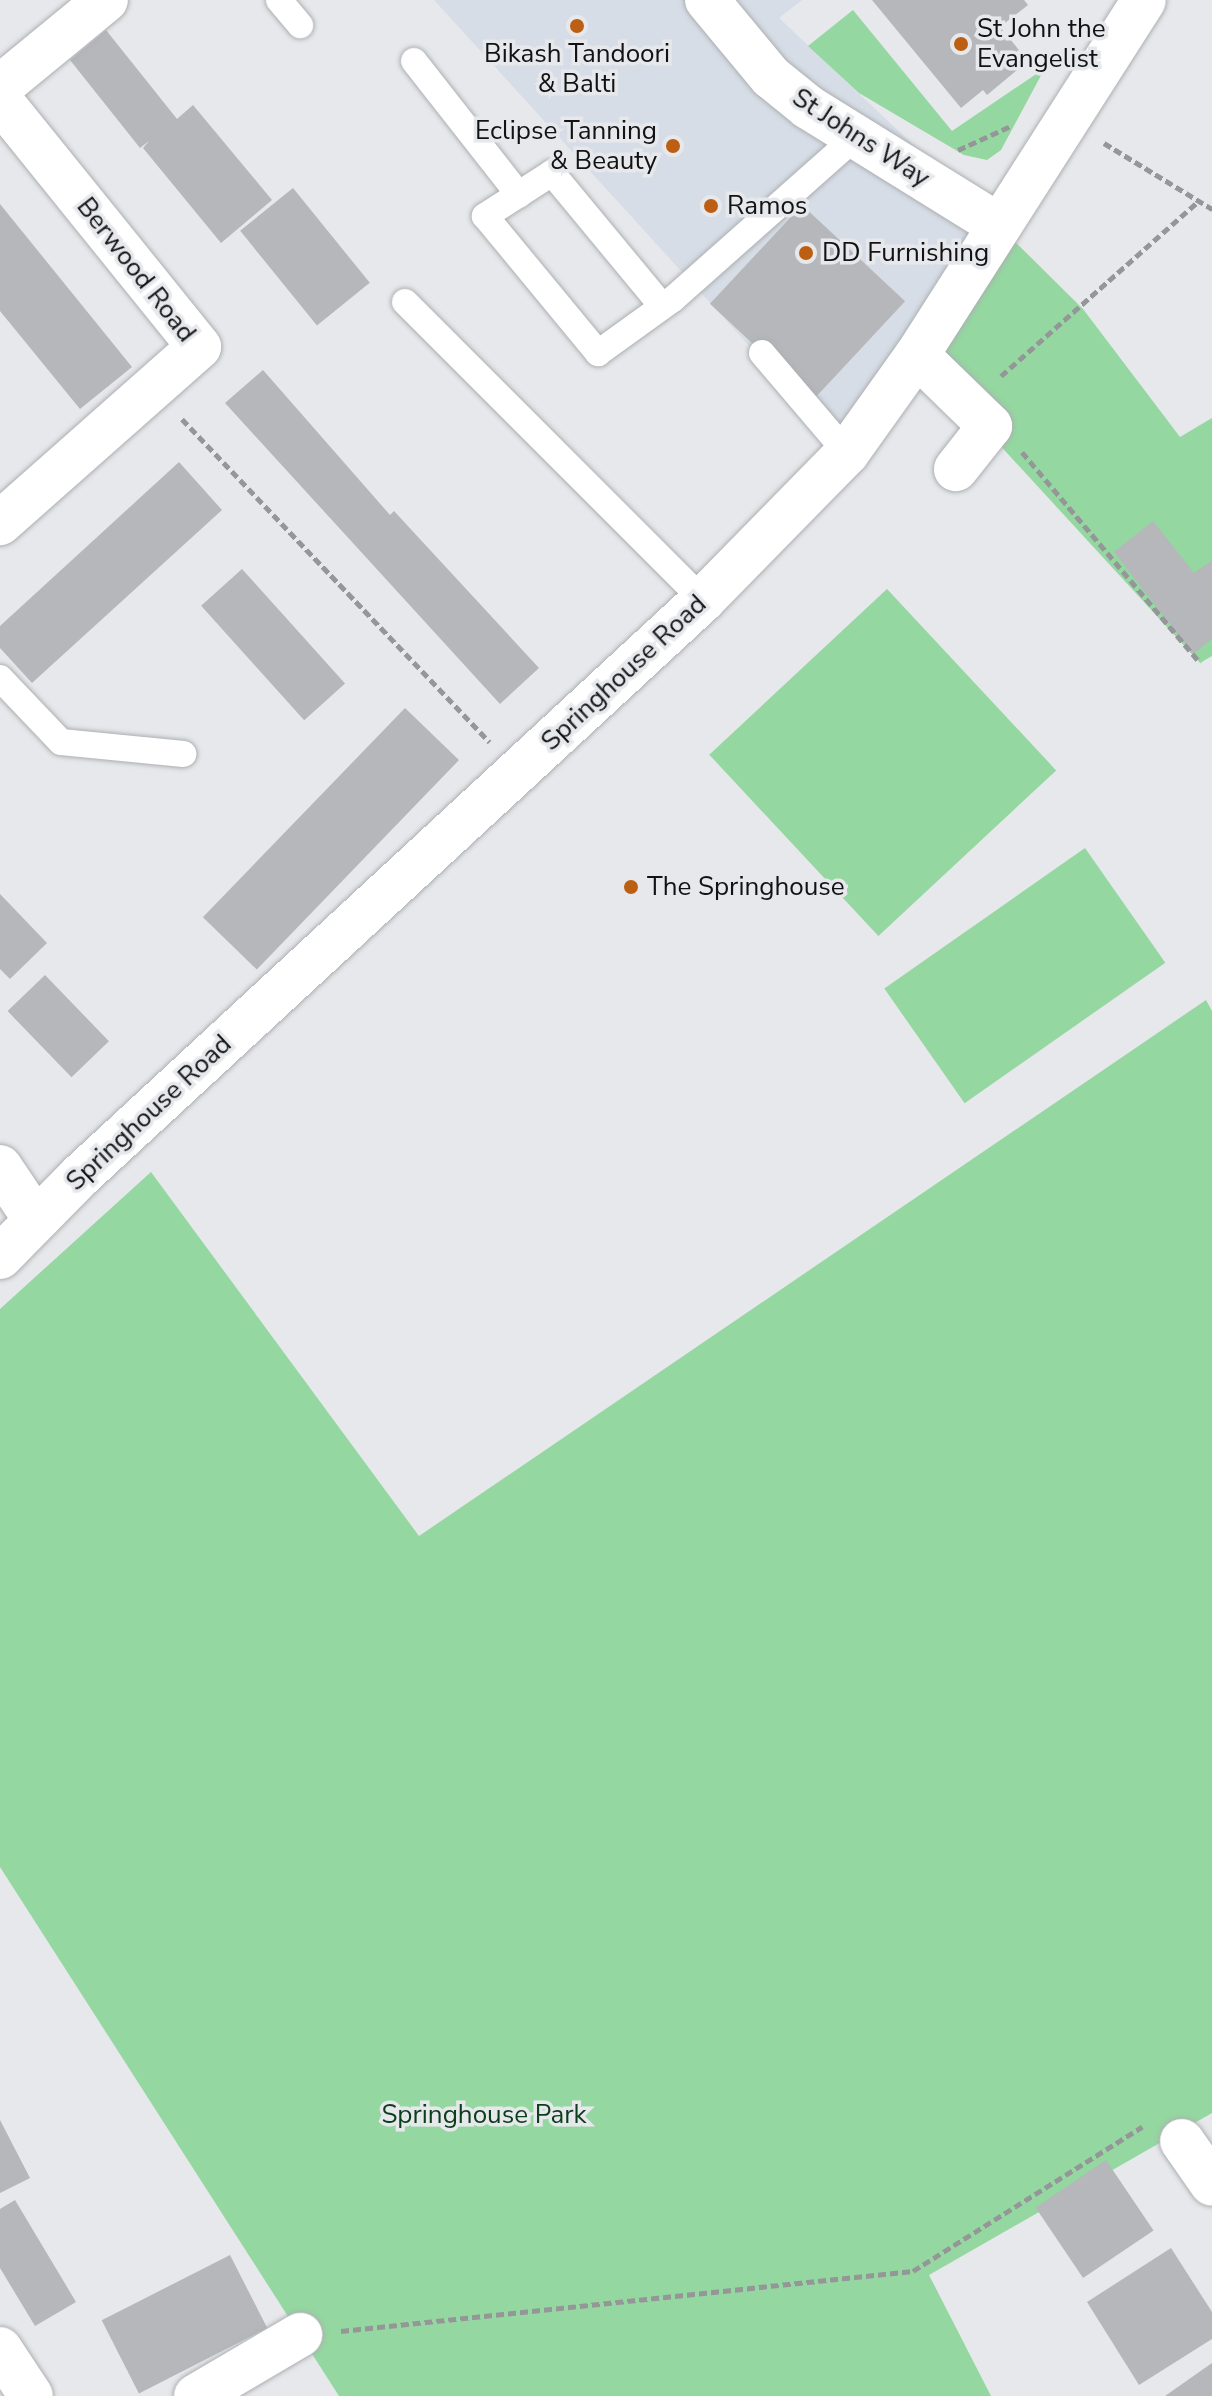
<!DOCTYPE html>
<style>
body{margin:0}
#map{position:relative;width:1212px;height:2396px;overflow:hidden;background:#e6e8eb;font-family:"Nunito Sans",sans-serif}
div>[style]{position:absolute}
.built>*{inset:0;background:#d6dde6}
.green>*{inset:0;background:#94d7a0;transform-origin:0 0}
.building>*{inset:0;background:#b5b7ba;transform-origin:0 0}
.path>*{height:5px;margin-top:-2.5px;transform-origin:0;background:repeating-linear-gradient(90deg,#949698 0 8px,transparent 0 12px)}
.roads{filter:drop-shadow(0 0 2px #adafb2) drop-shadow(0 0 2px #adafb2)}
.lane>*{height:26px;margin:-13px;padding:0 13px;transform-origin:13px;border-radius:13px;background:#fff}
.street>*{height:44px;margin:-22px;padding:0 22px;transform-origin:22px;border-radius:22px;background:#fff}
.dots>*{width:22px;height:22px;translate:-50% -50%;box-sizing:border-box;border:4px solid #e6e8eb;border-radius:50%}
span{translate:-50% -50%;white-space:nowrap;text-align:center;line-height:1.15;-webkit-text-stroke:7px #e6e8eb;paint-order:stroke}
.poi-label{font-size:26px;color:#111213}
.left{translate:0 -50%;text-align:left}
.right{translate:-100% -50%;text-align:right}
.street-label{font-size:26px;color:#111213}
.park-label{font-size:26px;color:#0b3e1b}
</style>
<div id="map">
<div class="built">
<i style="clip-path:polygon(434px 0,802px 0,779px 18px,997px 224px,847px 453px)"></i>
</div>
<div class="green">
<i style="clip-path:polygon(853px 10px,952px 131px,1045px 68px,1001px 150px,987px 160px,964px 155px,859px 93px,808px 46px)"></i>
<i style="clip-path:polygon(997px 224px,1083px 309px,1180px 437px,1212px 418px,1212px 656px,1200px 663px,917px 355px)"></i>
<i style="left:887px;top:589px;width:248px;height:243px;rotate:47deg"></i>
<i style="left:1085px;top:848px;width:140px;height:245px;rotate:55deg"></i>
<i style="clip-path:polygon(1206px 1000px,1212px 1011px,1212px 2113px,929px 2275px,991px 2396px,339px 2396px,0 1867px,0 1309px,151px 1172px,419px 1536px)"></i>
</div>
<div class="building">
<i style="clip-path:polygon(872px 0,1024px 0,1028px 5px,1000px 27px,1028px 61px,987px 95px,983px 90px,961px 108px)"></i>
<i style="clip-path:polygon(106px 30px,177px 119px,193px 105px,272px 200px,221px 243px,143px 148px,149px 141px,140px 148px,70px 60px)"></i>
<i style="left:293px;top:188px;width:122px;height:68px;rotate:51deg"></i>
<i style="clip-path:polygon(0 204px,132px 367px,80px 409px,0 311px)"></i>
<i style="left:802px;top:205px;width:141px;height:135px;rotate:43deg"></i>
<i style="clip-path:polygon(263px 370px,390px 515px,394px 511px,539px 668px,500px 704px,225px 403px)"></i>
<i style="clip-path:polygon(179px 462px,222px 510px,32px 683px,0 648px,0 626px)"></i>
<i style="clip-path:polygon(1153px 521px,1194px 573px,1212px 560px,1212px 639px,1193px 654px,1114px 552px)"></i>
<i style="left:242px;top:569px;width:154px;height:55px;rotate:48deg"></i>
<i style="left:405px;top:708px;width:75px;height:291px;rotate:44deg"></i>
<i style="clip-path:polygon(0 894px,47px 943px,10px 979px,0 969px)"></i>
<i style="left:45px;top:975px;width:92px;height:52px;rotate:46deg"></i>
<i style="clip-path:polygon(0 2120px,30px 2178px,0 2193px)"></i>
<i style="left:1106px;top:2160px;width:85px;height:85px;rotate:56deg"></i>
<i style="clip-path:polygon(15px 2200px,76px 2302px,35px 2326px,0 2268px,0 2209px)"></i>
<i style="clip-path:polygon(1171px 2248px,1212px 2312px,1212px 2339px,1139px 2385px,1087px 2302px)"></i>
<i style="left:230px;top:2255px;width:82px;height:144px;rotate:63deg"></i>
<i style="clip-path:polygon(1212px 2363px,1212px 2396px,1165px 2396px)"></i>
</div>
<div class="path">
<i style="left:1104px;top:143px;width:127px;rotate:31.4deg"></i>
<i style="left:958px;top:150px;width:58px;rotate:-24.4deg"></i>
<i style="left:1001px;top:376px;width:263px;rotate:-41.5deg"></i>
<i style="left:182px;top:419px;width:446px;rotate:46.4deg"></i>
<i style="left:1022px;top:452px;width:276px;rotate:49.8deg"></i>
<i style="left:341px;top:2331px;width:575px;rotate:-5.99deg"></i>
<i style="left:913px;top:2271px;width:271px;rotate:-32.2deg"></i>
</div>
<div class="roads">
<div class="lane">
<i style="left:279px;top:0;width:33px;rotate:50deg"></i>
<i style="left:414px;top:61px;width:170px;rotate:51.9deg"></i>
<i style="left:405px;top:302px;width:421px;rotate:45deg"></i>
<i style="left:662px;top:306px;width:173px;rotate:-129.6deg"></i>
<i style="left:552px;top:173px;width:80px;rotate:147.3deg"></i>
<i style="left:485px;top:216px;width:178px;rotate:50.5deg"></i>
<i style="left:598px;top:353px;width:92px;rotate:-35.8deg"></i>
<i style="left:673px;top:299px;width:241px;rotate:-41.6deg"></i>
<i style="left:762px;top:353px;width:131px;rotate:49.6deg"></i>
<i style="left:0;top:678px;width:88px;rotate:46.4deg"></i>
<i style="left:61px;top:742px;width:123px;rotate:5.6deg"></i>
</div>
<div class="street">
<i style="left:707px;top:0;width:100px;rotate:50.3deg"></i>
<i style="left:771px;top:77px;width:48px;rotate:39deg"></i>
<i style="left:808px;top:107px;width:222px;rotate:31.8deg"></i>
<i style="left:0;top:87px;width:137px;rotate:-39.4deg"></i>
<i style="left:0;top:100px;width:317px;rotate:51.1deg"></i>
<i style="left:199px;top:347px;width:266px;rotate:138.5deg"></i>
<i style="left:917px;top:355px;width:102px;rotate:44.2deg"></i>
<i style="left:990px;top:426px;width:55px;rotate:128.3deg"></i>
<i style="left:0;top:1167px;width:63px;rotate:56.1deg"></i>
<i style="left:0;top:1257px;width:115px;rotate:-45.4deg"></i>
<i style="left:81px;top:1175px;width:847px;rotate:-42.75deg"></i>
<i style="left:703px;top:600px;width:206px;rotate:-45.6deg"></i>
<i style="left:847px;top:453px;width:120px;rotate:-54.5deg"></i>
<i style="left:917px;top:355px;width:421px;rotate:-57.4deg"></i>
<i style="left:1182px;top:2141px;width:52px;rotate:55.1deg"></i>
<i style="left:0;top:2349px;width:56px;rotate:56.6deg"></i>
<i style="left:196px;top:2396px;width:121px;rotate:-30.4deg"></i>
</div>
</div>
<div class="dots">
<i style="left:577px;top:26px;background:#bd5f12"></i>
<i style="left:961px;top:44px;background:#bd5f12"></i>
<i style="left:673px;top:146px;background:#bd5f12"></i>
<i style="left:711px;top:206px;background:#bd5f12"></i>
<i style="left:806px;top:253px;background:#bd5f12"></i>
<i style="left:631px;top:887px;background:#bd5f12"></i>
</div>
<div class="poi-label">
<span class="left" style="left:977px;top:44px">St John the<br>Evangelist</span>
<span style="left:577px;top:69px">Bikash Tandoori<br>&amp; Balti</span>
<span class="right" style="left:657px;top:146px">Eclipse Tanning<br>&amp; Beauty</span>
<span class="left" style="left:727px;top:206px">Ramos</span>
<span class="left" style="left:822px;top:253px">DD Furnishing</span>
<span class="left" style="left:647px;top:887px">The Springhouse</span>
</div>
<div class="street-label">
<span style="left:861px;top:138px;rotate:33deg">St Johns Way</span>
<span style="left:136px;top:270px;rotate:52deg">Berwood Road</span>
<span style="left:624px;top:673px;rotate:-43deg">Springhouse Road</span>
<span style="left:149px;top:1113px;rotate:-43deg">Springhouse Road</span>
</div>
<div class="park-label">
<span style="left:484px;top:2115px">Springhouse Park</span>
</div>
</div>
